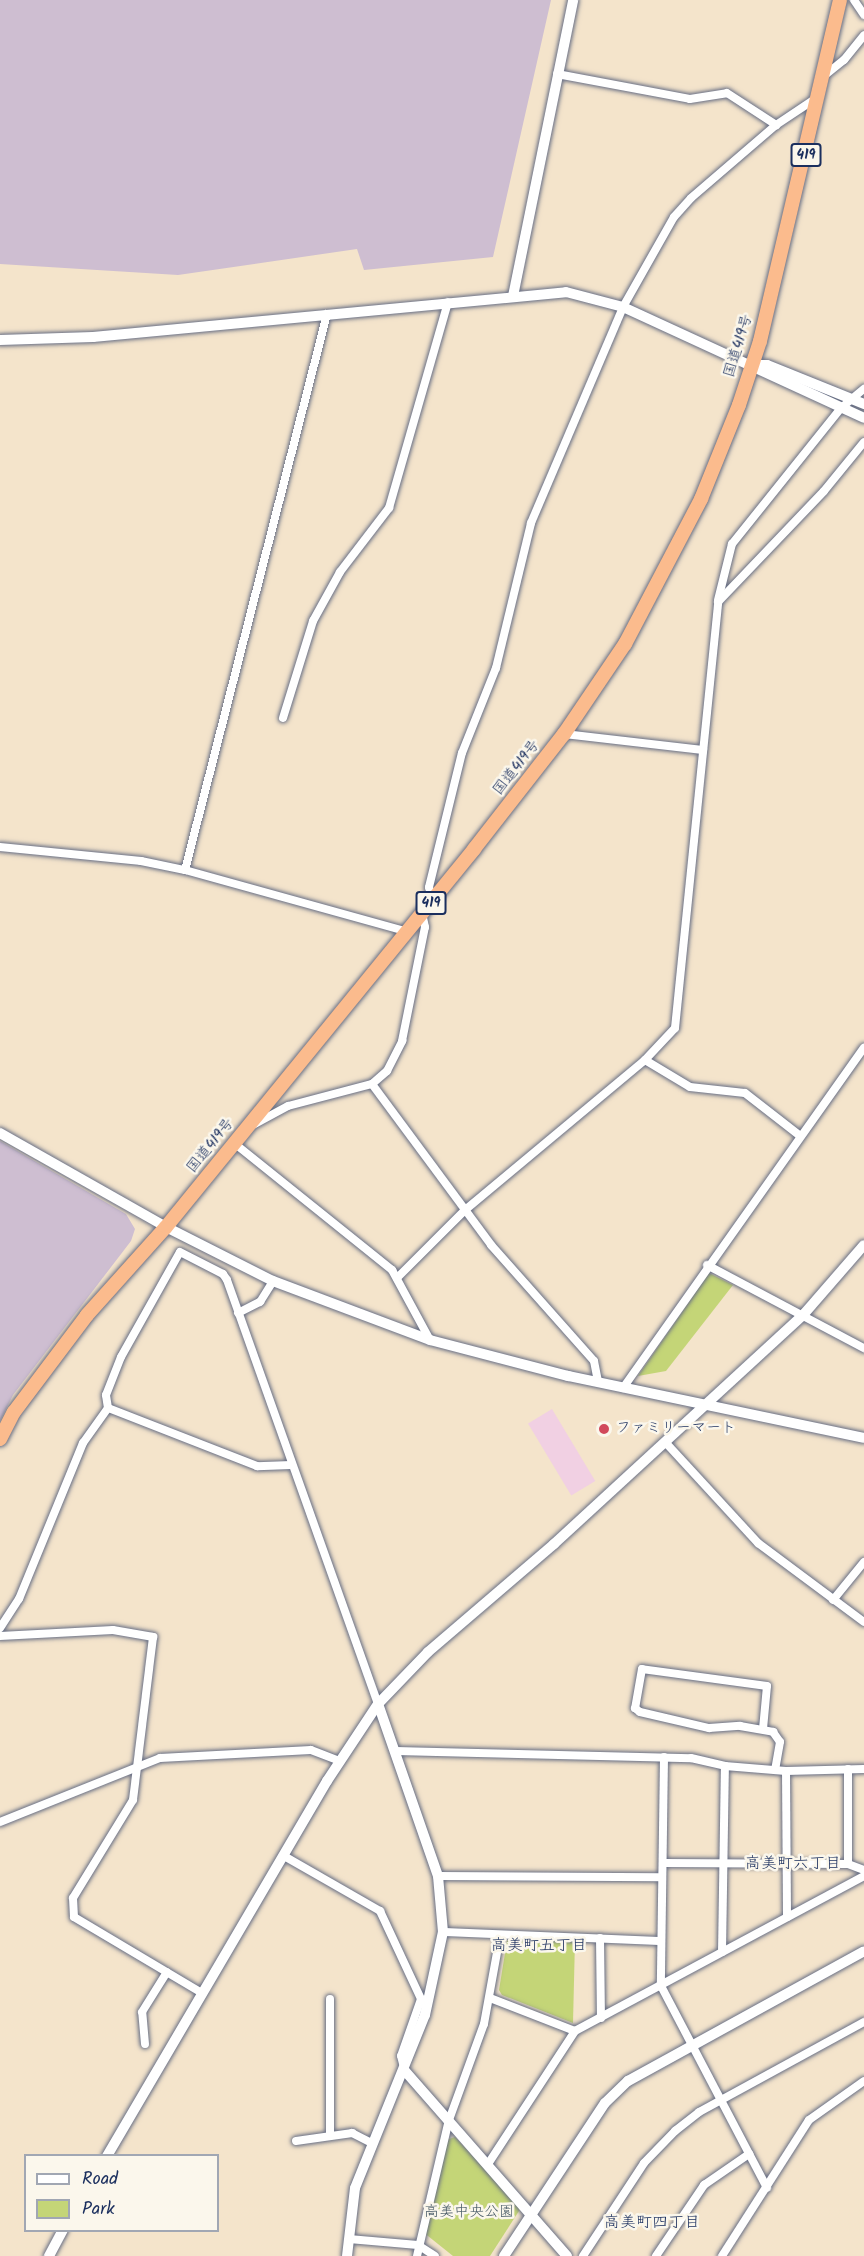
<!DOCTYPE html>
<meta charset="utf-8">
<style>
body{margin:0}
#map{position:relative;width:864px;height:2256px;overflow:hidden;background:#f4e4cb;font-family:Kalam,"Klee One",sans-serif}
div>[style]{position:absolute}
.built>*{inset:0;background:#f1d0e3;transform-origin:0 0}
.industrial>*{inset:0;background:#cebed1}
.green>*{inset:0;background:#c4d577}
.roads{filter:drop-shadow(0 0 2px #676e84) drop-shadow(0 0 2px #676e84)}
.minor>*{height:8px;margin:-4px;padding:0 4px;transform-origin:4px;border-radius:4px;background:#fff}
.tertiary>*{height:10px;margin:-5px;padding:0 5px;transform-origin:5px;border-radius:5px;background:#fff}
.trunk>*{height:14px;margin:-7px;padding:0 7px;transform-origin:7px;border-radius:7px;background:#fbbb8d}
.dots>*{width:16px;height:16px;translate:-50% -50%;box-sizing:border-box;border:3px solid #fbf7ec;border-radius:50%}
span{translate:-50% -50%;white-space:nowrap;text-align:center;line-height:1.15;-webkit-text-stroke:5px #fbf7ec;paint-order:stroke}
.shield-label span{padding:2px 4px;background:#fbf7ec;border:2px solid;border-radius:4px;-webkit-text-stroke-width:0}
.shield-label{font-size:14px;color:#1b2f5e;font-weight:700}
.street-label{font-size:15px;color:#1b2f5e}
.poi-label{font-size:15px;color:#1b2f5e}
.left{translate:0 -50%;text-align:left}
.park-label{font-size:15px;color:#455864}
.neighbourhood-label{font-size:16px;color:#1b2f5e}
.legend{position:absolute;left:24px;top:2154px;width:195px;height:78px;box-sizing:border-box;background:#fbf7ec;border:2px solid #a1a7b3;margin:0;padding:8px 10px;list-style:none;font-size:18px;color:#1b2f5e}
.legend li{display:flex;align-items:center;gap:12px;height:30px}
.legend b{width:30px;border:2px solid #a1a7b3}
</style>
<div id="map">
<div class="built">
<i style="left:552px;top:1409px;width:84px;height:28px;rotate:59deg"></i>
</div>
<div class="industrial">
<i style="clip-path:polygon(0 0,551px 0,493px 257px,364px 270px,357px 249px,178px 275px,0 264px)"></i>
<i style="clip-path:polygon(0 1141px,126px 1214px,135px 1229px,131px 1241px,13px 1395px,0 1421px)"></i>
</div>
<div class="green">
<i style="clip-path:polygon(709px 1273px,733px 1285px,666px 1371px,638px 1376px)"></i>
<i style="clip-path:polygon(512px 1938px,575px 1940px,573px 2023px,502px 1995px,499px 1990px,507px 1941px)"></i>
<i style="clip-path:polygon(455px 2137px,519px 2205px,519px 2211px,490px 2256px,453px 2256px,423px 2232px,446px 2140px)"></i>
</div>
<div class="roads">
<div class="minor">
<i style="left:854px;top:0;width:18px;rotate:56deg"></i>
<i style="left:557px;top:74px;width:135px;rotate:10.6deg"></i>
<i style="left:690px;top:99px;width:37px;rotate:-9deg"></i>
<i style="left:727px;top:93px;width:59px;rotate:33.1deg"></i>
<i style="left:824px;top:76px;width:26px;rotate:-39deg"></i>
<i style="left:844px;top:60px;width:32px;rotate:-51deg"></i>
<i style="left:718px;top:600px;width:58px;rotate:-76deg"></i>
<i style="left:732px;top:544px;width:174px;rotate:-51.3deg"></i>
<i style="left:841px;top:408px;width:30px;rotate:-40deg"></i>
<i style="left:283px;top:718px;width:102px;rotate:-72.8deg"></i>
<i style="left:313px;top:621px;width:56px;rotate:-61.1deg"></i>
<i style="left:340px;top:572px;width:81px;rotate:-52.6deg"></i>
<i style="left:389px;top:508px;width:214px;rotate:-74deg"></i>
<i style="left:564px;top:734px;width:140px;rotate:6.6deg"></i>
<i style="left:0;top:847px;width:142px;rotate:5.7deg"></i>
<i style="left:141px;top:861px;width:45px;rotate:11.6deg"></i>
<i style="left:185px;top:870px;width:574px;rotate:-75.67deg"></i>
<i style="left:185px;top:870px;width:231px;rotate:15.5deg"></i>
<i style="left:432px;top:900px;width:13px;rotate:-103deg"></i>
<i style="left:429px;top:887px;width:138px;rotate:-76.2deg"></i>
<i style="left:462px;top:753px;width:92px;rotate:-68.2deg"></i>
<i style="left:496px;top:668px;width:149px;rotate:-76.4deg"></i>
<i style="left:531px;top:523px;width:235px;rotate:-66.9deg"></i>
<i style="left:623px;top:307px;width:103px;rotate:-60.5deg"></i>
<i style="left:674px;top:217px;width:25px;rotate:-48deg"></i>
<i style="left:691px;top:198px;width:112px;rotate:-40.7deg"></i>
<i style="left:776px;top:125px;width:47px;rotate:-33.7deg"></i>
<i style="left:645px;top:1060px;width:52px;rotate:31deg"></i>
<i style="left:690px;top:1087px;width:55px;rotate:6.2deg"></i>
<i style="left:745px;top:1093px;width:68px;rotate:37.9deg"></i>
<i style="left:372px;top:1084px;width:200px;rotate:53.5deg"></i>
<i style="left:491px;top:1245px;width:155px;rotate:48.4deg"></i>
<i style="left:594px;top:1361px;width:20px;rotate:79deg"></i>
<i style="left:251px;top:1126px;width:42px;rotate:-28.4deg"></i>
<i style="left:288px;top:1106px;width:87px;rotate:-14.7deg"></i>
<i style="left:372px;top:1084px;width:20px;rotate:-41deg"></i>
<i style="left:387px;top:1071px;width:34px;rotate:-63deg"></i>
<i style="left:402px;top:1041px;width:116px;rotate:-78.6deg"></i>
<i style="left:425px;top:927px;width:14px;rotate:-102deg"></i>
<i style="left:234px;top:1143px;width:203px;rotate:38.8deg"></i>
<i style="left:392px;top:1270px;width:80px;rotate:61.5deg"></i>
<i style="left:707px;top:1265px;width:178px;rotate:27.9deg"></i>
<i style="left:398px;top:1277px;width:95px;rotate:-45deg"></i>
<i style="left:465px;top:1210px;width:233px;rotate:-39.8deg"></i>
<i style="left:644px;top:1061px;width:45px;rotate:-46.8deg"></i>
<i style="left:675px;top:1028px;width:428px;rotate:-84.2deg"></i>
<i style="left:718px;top:602px;width:153px;rotate:-46.3deg"></i>
<i style="left:824px;top:491px;width:63px;rotate:-50.8deg"></i>
<i style="left:238px;top:1313px;width:25px;rotate:-27deg"></i>
<i style="left:260px;top:1302px;width:25px;rotate:-58deg"></i>
<i style="left:623px;top:1388px;width:417px;rotate:-54.7deg"></i>
<i style="left:666px;top:1443px;width:136px;rotate:47.4deg"></i>
<i style="left:758px;top:1543px;width:132px;rotate:36.7deg"></i>
<i style="left:291px;top:1465px;width:34px;rotate:178deg"></i>
<i style="left:257px;top:1466px;width:160px;rotate:-158.7deg"></i>
<i style="left:108px;top:1408px;width:13px;rotate:-99deg"></i>
<i style="left:106px;top:1395px;width:41px;rotate:-68.5deg"></i>
<i style="left:121px;top:1357px;width:120px;rotate:-60.7deg"></i>
<i style="left:180px;top:1252px;width:48px;rotate:27.1deg"></i>
<i style="left:223px;top:1274px;width:7px;rotate:56deg"></i>
<i style="left:227px;top:1280px;width:450px;rotate:70.4deg"></i>
<i style="left:833px;top:1600px;width:49px;rotate:-50.8deg"></i>
<i style="left:0;top:1628px;width:35px;rotate:-57deg"></i>
<i style="left:19px;top:1599px;width:169px;rotate:-67.7deg"></i>
<i style="left:83px;top:1443px;width:43px;rotate:-54.5deg"></i>
<i style="left:0;top:1636px;width:113px;rotate:-3deg"></i>
<i style="left:113px;top:1630px;width:41px;rotate:9.9deg"></i>
<i style="left:153px;top:1637px;width:164px;rotate:97deg"></i>
<i style="left:133px;top:1800px;width:115px;rotate:121.5deg"></i>
<i style="left:73px;top:1898px;width:19px;rotate:87deg"></i>
<i style="left:74px;top:1917px;width:149px;rotate:30.7deg"></i>
<i style="left:763px;top:1729px;width:43px;rotate:-84.7deg"></i>
<i style="left:767px;top:1686px;width:126px;rotate:-172.3deg"></i>
<i style="left:642px;top:1669px;width:40px;rotate:100deg"></i>
<i style="left:635px;top:1708px;width:6px;rotate:39deg"></i>
<i style="left:640px;top:1712px;width:71px;rotate:13.1deg"></i>
<i style="left:709px;top:1728px;width:31px;rotate:-4deg"></i>
<i style="left:740px;top:1726px;width:34px;rotate:10deg"></i>
<i style="left:773px;top:1732px;width:12px;rotate:55deg"></i>
<i style="left:780px;top:1742px;width:28px;rotate:100deg"></i>
<i style="left:396px;top:1751px;width:295px;rotate:1.4deg"></i>
<i style="left:691px;top:1758px;width:35px;rotate:13deg"></i>
<i style="left:725px;top:1766px;width:61px;rotate:4.7deg"></i>
<i style="left:786px;top:1771px;width:78px;rotate:-1.5deg"></i>
<i style="left:664px;top:1757px;width:229px;rotate:90.8deg"></i>
<i style="left:661px;top:1986px;width:228px;rotate:62.3deg"></i>
<i style="left:786px;top:1771px;width:146px;rotate:89.6deg"></i>
<i style="left:0;top:1822px;width:172px;rotate:-21.8deg"></i>
<i style="left:160px;top:1758px;width:151px;rotate:-3deg"></i>
<i style="left:311px;top:1750px;width:31px;rotate:21deg"></i>
<i style="left:284px;top:1856px;width:111px;rotate:29.8deg"></i>
<i style="left:380px;top:1911px;width:97px;rotate:65deg"></i>
<i style="left:421px;top:1999px;width:60px;rotate:109.3deg"></i>
<i style="left:401px;top:2056px;width:11px;rotate:75deg"></i>
<i style="left:663px;top:1863px;width:185px;rotate:0.3deg"></i>
<i style="left:848px;top:1864px;width:17px;rotate:21deg"></i>
<i style="left:848px;top:1864px;width:95px;rotate:-90deg"></i>
<i style="left:438px;top:1876px;width:224px;rotate:0.3deg"></i>
<i style="left:443px;top:1932px;width:218px;rotate:2.4deg"></i>
<i style="left:600px;top:1938px;width:80px;rotate:89.3deg"></i>
<i style="left:722px;top:1952px;width:186px;rotate:-89.1deg"></i>
<i style="left:490px;top:1998px;width:91px;rotate:21.2deg"></i>
<i style="left:145px;top:2044px;width:32px;rotate:-95deg"></i>
<i style="left:142px;top:2012px;width:47px;rotate:-58deg"></i>
<i style="left:330px;top:2134px;width:135px;rotate:-90deg"></i>
<i style="left:296px;top:2141px;width:57px;rotate:-8.1deg"></i>
<i style="left:352px;top:2133px;width:22px;rotate:27deg"></i>
<i style="left:488px;top:2164px;width:159px;rotate:-56.8deg"></i>
<i style="left:575px;top:2031px;width:328px;rotate:-28.2deg"></i>
<i style="left:349px;top:2239px;width:69px;rotate:5deg"></i>
<i style="left:418px;top:2245px;width:20px;rotate:33deg"></i>
<i style="left:417px;top:2256px;width:140px;rotate:-76.8deg"></i>
<i style="left:449px;top:2120px;width:102px;rotate:-70deg"></i>
<i style="left:484px;top:2024px;width:89px;rotate:-79.7deg"></i>
<i style="left:583px;top:2256px;width:111px;rotate:-56.7deg"></i>
<i style="left:644px;top:2163px;width:45px;rotate:-45.9deg"></i>
<i style="left:675px;top:2131px;width:31px;rotate:-38deg"></i>
<i style="left:699px;top:2112px;width:188px;rotate:-28.6deg"></i>
<i style="left:656px;top:2256px;width:86px;rotate:-55.9deg"></i>
<i style="left:704px;top:2185px;width:55px;rotate:-34.6deg"></i>
<i style="left:722px;top:2256px;width:161px;rotate:-57.4deg"></i>
<i style="left:809px;top:2120px;width:67px;rotate:-35.3deg"></i>
</div>
<div class="tertiary">
<i style="left:513px;top:296px;width:302px;rotate:-78.5deg"></i>
<i style="left:0;top:340px;width:93px;rotate:-1.8deg"></i>
<i style="left:93px;top:337px;width:475px;rotate:-5.4deg"></i>
<i style="left:566px;top:292px;width:59px;rotate:14.7deg"></i>
<i style="left:623px;top:307px;width:265px;rotate:24.7deg"></i>
<i style="left:750px;top:365px;width:17px"></i>
<i style="left:767px;top:365px;width:105px;rotate:21.9deg"></i>
<i style="left:0;top:1133px;width:191px;rotate:29.5deg"></i>
<i style="left:166px;top:1227px;width:120px;rotate:26.8deg"></i>
<i style="left:273px;top:1281px;width:168px;rotate:20.6deg"></i>
<i style="left:430px;top:1340px;width:143px;rotate:14.6deg"></i>
<i style="left:568px;top:1376px;width:302px;rotate:11.8deg"></i>
<i style="left:405px;top:2071px;width:246px;rotate:48.8deg"></i>
<i style="left:107px;top:2156px;width:435px;rotate:-59.6deg"></i>
<i style="left:327px;top:1781px;width:92px;rotate:-56.5deg"></i>
<i style="left:378px;top:1704px;width:72px;rotate:-46.1deg"></i>
<i style="left:428px;top:1652px;width:166px;rotate:-40.6deg"></i>
<i style="left:554px;top:1544px;width:340px;rotate:-42.6deg"></i>
<i style="left:804px;top:1314px;width:91px;rotate:-49deg"></i>
<i style="left:49px;top:2256px;width:30px;rotate:-62deg"></i>
<i style="left:347px;top:2256px;width:68px;rotate:-83.3deg"></i>
<i style="left:355px;top:2188px;width:187px;rotate:-68deg"></i>
<i style="left:425px;top:2015px;width:85px;rotate:-77.8deg"></i>
<i style="left:443px;top:1932px;width:56px;rotate:-95.1deg"></i>
<i style="left:438px;top:1876px;width:182px;rotate:-109.2deg"></i>
<i style="left:504px;top:2256px;width:183px;rotate:-56.6deg"></i>
<i style="left:605px;top:2103px;width:32px;rotate:-44deg"></i>
<i style="left:628px;top:2081px;width:269px;rotate:-28.8deg"></i>
</div>
<div class="trunk">
<i style="left:0;top:1439px;width:30px;rotate:-63deg"></i>
<i style="left:14px;top:1412px;width:121px;rotate:-53deg"></i>
<i style="left:87px;top:1315px;width:118px;rotate:-48.1deg"></i>
<i style="left:166px;top:1227px;width:488px;rotate:-50.8deg"></i>
<i style="left:474px;top:849px;width:146px;rotate:-52deg"></i>
<i style="left:564px;top:734px;width:109px;rotate:-55.9deg"></i>
<i style="left:625px;top:644px;width:164px;rotate:-62.3deg"></i>
<i style="left:701px;top:499px;width:101px;rotate:-68deg"></i>
<i style="left:739px;top:405px;width:67px;rotate:-71.8deg"></i>
<i style="left:760px;top:341px;width:350px;rotate:-76.8deg"></i>
</div>
</div>
<div class="dots">
<i style="left:604px;top:1429px;background:#d1495b"></i>
</div>
<div class="shield-label">
<span style="left:806px;top:155px">419</span>
<span style="left:431px;top:903px">419</span>
</div>
<div class="street-label">
<span style="left:739px;top:346px;rotate:-73deg">国道419号</span>
<span style="left:517px;top:768px;rotate:-52deg">国道419号</span>
<span style="left:211px;top:1146px;rotate:-51deg">国道419号</span>
</div>
<div class="poi-label">
<span class="left" style="left:616px;top:1429px">ファミリーマート</span>
</div>
<div class="park-label">
<span style="left:469px;top:2213px">高美中央公園</span>
</div>
<div class="neighbourhood-label">
<span style="left:793px;top:1864px">高美町六丁目</span>
<span style="left:539px;top:1946px">高美町五丁目</span>
<span style="left:652px;top:2223px">高美町四丁目</span>
</div>
<ul class="legend">
<li><b style="height:8px;background:#fff"></b>Road</li>
<li><b style="height:16px;background:#c4d577"></b>Park</li>
</ul>
</div>
